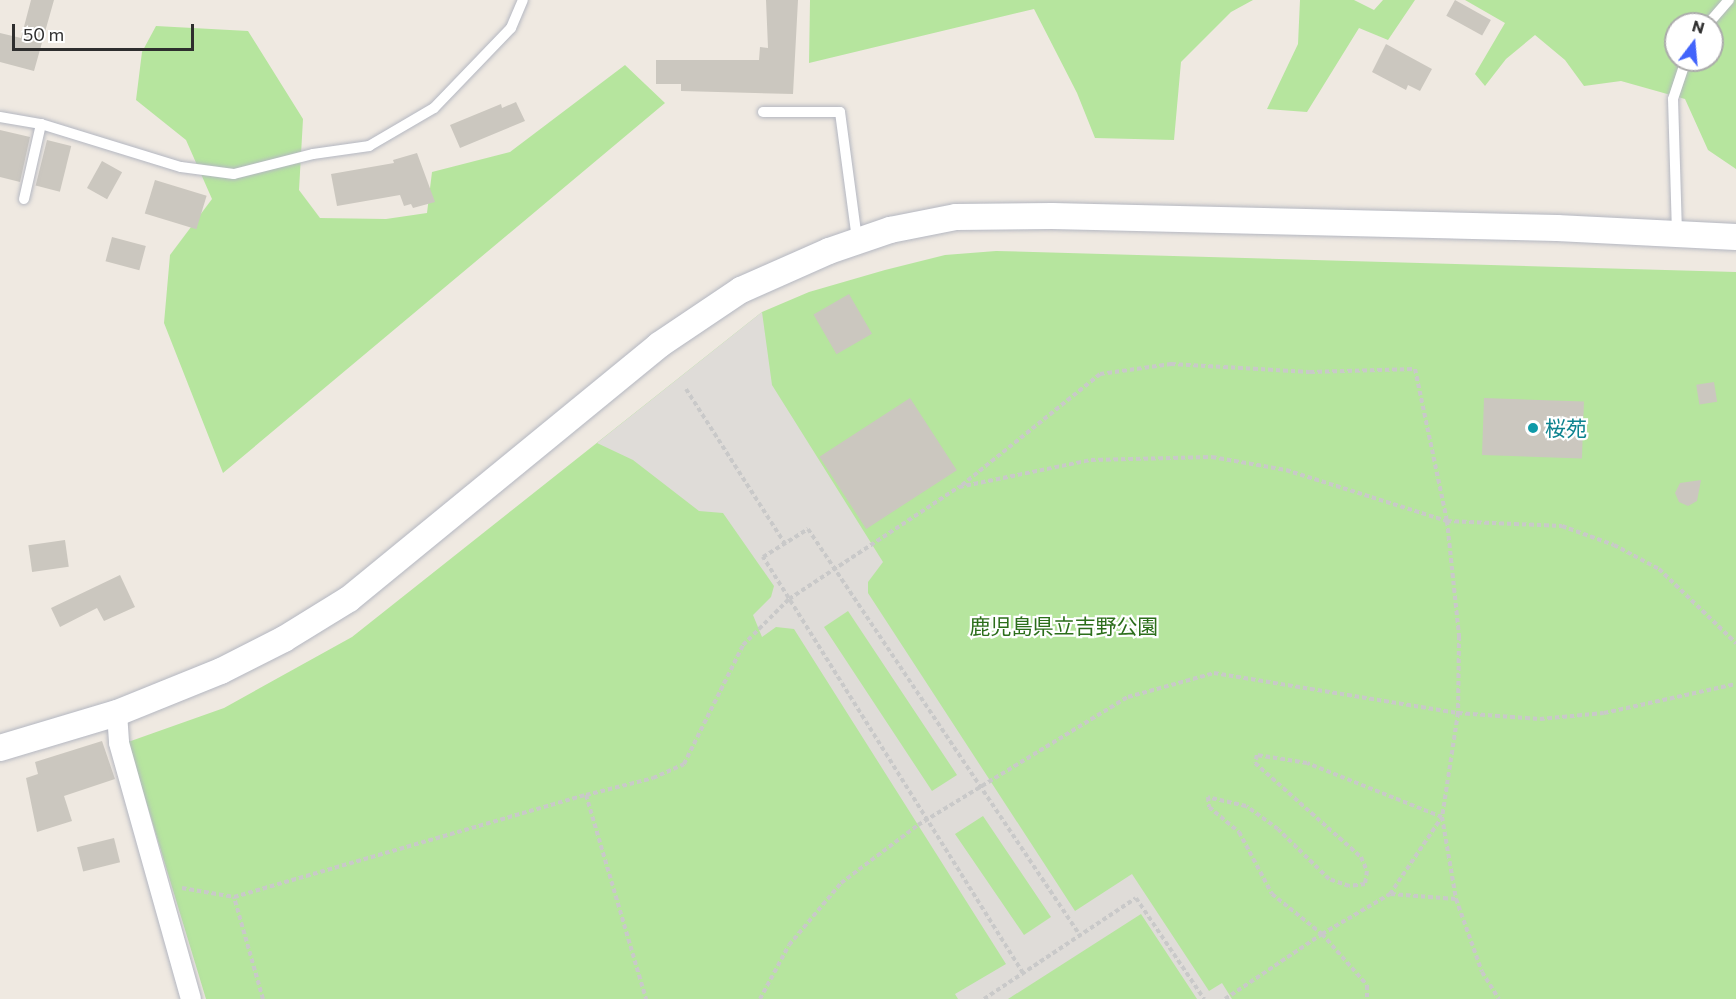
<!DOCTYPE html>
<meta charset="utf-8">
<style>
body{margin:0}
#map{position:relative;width:1736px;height:999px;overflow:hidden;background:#efe9e1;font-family:Commissioner,"Noto Sans JP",sans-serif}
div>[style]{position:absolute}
.green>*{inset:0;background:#b6e59e}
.plaza>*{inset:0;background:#dfdcd8}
.building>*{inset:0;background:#cbc7bf;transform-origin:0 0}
.path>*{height:4px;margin-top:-2px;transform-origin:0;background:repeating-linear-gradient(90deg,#c9c9c9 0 4.5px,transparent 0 7.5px)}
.roads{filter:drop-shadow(0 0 2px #b4b7c1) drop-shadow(0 0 2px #b4b7c1)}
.service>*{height:10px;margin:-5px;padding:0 5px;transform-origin:5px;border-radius:5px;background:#fff}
.minor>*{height:20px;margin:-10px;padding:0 10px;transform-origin:10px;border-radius:10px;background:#fff}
.tertiary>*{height:26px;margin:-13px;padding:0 13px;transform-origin:13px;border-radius:13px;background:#fff}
.dots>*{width:16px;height:16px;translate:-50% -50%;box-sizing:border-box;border:3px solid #fff;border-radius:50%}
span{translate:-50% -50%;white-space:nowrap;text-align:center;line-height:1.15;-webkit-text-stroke:4.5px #fff;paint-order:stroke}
.culture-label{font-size:21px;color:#0d838f}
.left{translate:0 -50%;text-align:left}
.park-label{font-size:21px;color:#2c6e1b}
.north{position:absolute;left:1664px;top:12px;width:60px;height:60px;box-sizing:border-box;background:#fff;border:2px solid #ababab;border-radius:50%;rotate:16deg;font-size:16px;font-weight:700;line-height:24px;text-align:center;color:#2e2e2e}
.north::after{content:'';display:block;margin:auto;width:21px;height:27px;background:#4264fb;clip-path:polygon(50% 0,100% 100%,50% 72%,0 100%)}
.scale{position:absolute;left:12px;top:24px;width:182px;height:27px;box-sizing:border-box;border:3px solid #2e2e2e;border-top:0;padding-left:8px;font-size:18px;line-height:21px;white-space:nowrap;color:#2e2e2e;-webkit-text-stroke:4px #fff;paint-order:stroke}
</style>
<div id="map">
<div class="green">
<i style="clip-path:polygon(810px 0,1253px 0,1231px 12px,1181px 62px,1174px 140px,1095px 138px,1077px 93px,1034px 9px,809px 63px)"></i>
<i style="clip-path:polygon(1300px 0,1354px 0,1374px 10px,1383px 0,1415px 0,1388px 40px,1359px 28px,1307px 112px,1267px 109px,1298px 44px)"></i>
<i style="clip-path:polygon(evenodd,1465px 0,1736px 0,1736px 169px,1708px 150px,1685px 99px,1621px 81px,1584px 86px,1565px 60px,1535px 35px,1506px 59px,1485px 86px,1475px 74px,1505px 23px,1465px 0,1676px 24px,1712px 24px,1712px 60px,1676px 60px,1676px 24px)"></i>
<i style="clip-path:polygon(156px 26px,248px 31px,303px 119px,299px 190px,320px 218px,386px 219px,427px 213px,432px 172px,510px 152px,625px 65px,665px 103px,223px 473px,164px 323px,170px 255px,212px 199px,186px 140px,136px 100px,142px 52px)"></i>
<i style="clip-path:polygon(996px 251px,1736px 272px,1736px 999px,206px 999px,128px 742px,224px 708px,352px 637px,762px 312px,809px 292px,885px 270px,945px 255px)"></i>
</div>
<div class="plaza">
<i style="clip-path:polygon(evenodd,762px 312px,772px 385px,883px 562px,868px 582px,868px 593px,1075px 911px,1132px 874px,1209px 991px,1222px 983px,1232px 999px,1197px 999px,1141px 914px,1008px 999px,958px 999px,955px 994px,1006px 964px,794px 629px,776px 627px,762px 637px,753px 615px,771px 597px,774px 586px,723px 513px,699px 511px,633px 460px,597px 443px,762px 312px,848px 611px,957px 775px,932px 791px,824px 627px,848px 611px,762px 312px,983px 816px,1051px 917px,1024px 935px,955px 834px,983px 816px)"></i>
</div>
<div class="building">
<i style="clip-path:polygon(31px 0,54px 0,34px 71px,0 62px,0 33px,21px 38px)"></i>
<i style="clip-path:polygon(766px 0,798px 0,793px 94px,681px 91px,681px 84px,656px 84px,656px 60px,759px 60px,760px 47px,768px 48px)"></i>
<i style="left:1455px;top:0;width:41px;height:18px;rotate:29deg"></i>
<i style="clip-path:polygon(1386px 44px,1432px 69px,1420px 91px,1408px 85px,1406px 90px,1372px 72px)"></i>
<i style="clip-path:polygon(516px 102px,525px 121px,460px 148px,450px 125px,501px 104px,502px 108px)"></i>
<i style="clip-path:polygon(0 130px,30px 137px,20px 182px,0 177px)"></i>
<i style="left:47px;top:140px;width:25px;height:47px;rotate:14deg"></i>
<i style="clip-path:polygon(417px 153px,435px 202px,413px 208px,411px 204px,404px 206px,400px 195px,337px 206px,331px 174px,394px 163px,393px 160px)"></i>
<i style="left:102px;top:161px;width:23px;height:31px;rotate:29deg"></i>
<i style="left:155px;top:180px;width:54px;height:35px;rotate:17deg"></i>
<i style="left:112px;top:237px;width:35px;height:25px;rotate:15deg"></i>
<i style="left:849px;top:294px;width:46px;height:41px;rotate:60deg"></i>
<i style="left:1714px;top:382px;width:20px;height:18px;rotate:81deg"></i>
<i style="left:910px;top:398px;width:86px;height:108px;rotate:57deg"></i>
<i style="left:1484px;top:398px;width:100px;height:57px;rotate:2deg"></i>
<i style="clip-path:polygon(1701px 480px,1697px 501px,1688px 506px,1679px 502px,1675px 493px,1680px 483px)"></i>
<i style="left:65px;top:540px;width:27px;height:37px;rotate:82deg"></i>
<i style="clip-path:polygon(120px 575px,135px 607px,104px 621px,97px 608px,60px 627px,51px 608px)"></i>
<i style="clip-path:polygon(102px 741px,115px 779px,64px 796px,72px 821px,37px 832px,26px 778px,38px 774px,35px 762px)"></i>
<i style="left:114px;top:838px;width:25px;height:38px;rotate:76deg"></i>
</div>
<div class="path">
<i style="left:686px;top:389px;width:184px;rotate:57.4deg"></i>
<i style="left:962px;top:485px;width:177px;rotate:-38.8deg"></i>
<i style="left:1100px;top:374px;width:72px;rotate:-8deg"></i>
<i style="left:1171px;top:364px;width:139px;rotate:3.3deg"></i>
<i style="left:1310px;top:372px;width:105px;rotate:-1.6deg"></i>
<i style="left:1415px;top:369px;width:155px;rotate:78.1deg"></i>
<i style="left:1447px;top:521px;width:116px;rotate:84deg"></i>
<i style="left:1459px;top:636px;width:77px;rotate:90.7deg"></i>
<i style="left:1458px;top:713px;width:105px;rotate:98.7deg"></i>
<i style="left:1442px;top:817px;width:83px;rotate:80.3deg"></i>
<i style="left:1456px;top:899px;width:77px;rotate:70.4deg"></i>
<i style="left:1482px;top:972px;width:32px;rotate:58deg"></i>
<i style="left:586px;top:795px;width:69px;rotate:-14.2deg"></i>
<i style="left:653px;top:778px;width:34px;rotate:-24deg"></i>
<i style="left:684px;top:764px;width:133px;rotate:-63.6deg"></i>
<i style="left:743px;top:645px;width:65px;rotate:-45deg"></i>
<i style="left:789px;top:599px;width:204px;rotate:-33.4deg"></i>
<i style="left:959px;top:487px;width:135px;rotate:-11.6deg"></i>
<i style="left:1091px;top:460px;width:121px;rotate:-1.4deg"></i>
<i style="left:1212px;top:457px;width:75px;rotate:10deg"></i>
<i style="left:1286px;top:470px;width:169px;rotate:17.6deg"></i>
<i style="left:1447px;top:521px;width:115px;rotate:2.5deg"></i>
<i style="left:1562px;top:526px;width:55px;rotate:20.1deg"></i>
<i style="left:1614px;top:545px;width:51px;rotate:28.1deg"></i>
<i style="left:1659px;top:569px;width:107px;rotate:43.9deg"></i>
<i style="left:182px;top:888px;width:53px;rotate:9.8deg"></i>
<i style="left:1391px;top:894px;width:65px;rotate:4.4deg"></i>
<i style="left:1023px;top:973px;width:491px;rotate:-122deg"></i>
<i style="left:763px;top:557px;width:53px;rotate:-31.9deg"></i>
<i style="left:808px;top:529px;width:489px;rotate:56.2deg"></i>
<i style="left:263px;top:999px;width:106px;rotate:-105.9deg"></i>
<i style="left:234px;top:897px;width:366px;rotate:-16.2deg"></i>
<i style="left:586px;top:795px;width:213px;rotate:73.6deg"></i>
<i style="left:760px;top:999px;width:61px;rotate:-61.8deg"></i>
<i style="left:789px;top:945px;width:81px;rotate:-50deg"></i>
<i style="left:841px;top:883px;width:96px;rotate:-37deg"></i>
<i style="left:918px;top:825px;width:246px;rotate:-31.4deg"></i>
<i style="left:1128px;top:697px;width:89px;rotate:-15.6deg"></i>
<i style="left:1214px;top:673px;width:247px;rotate:9.3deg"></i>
<i style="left:1458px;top:713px;width:82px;rotate:4.2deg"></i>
<i style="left:1540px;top:719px;width:64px;rotate:-5.4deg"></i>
<i style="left:1604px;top:713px;width:135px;rotate:-12.4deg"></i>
<i style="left:984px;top:999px;width:182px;rotate:-33.6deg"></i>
<i style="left:1136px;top:898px;width:122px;rotate:56deg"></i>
<i style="left:1225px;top:999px;width:117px;rotate:-33.8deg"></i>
<i style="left:1322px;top:934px;width:79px;rotate:-30.5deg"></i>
<i style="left:1390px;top:894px;width:93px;rotate:-56deg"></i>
<i style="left:1442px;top:817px;width:145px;rotate:-158.2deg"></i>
<i style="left:1307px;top:763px;width:51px;rotate:-170.9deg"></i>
<i style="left:1257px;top:755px;width:8px;rotate:104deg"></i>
<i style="left:1255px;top:763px;width:142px;rotate:41.6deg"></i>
<i style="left:1361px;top:857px;width:15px;rotate:67deg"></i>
<i style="left:1367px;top:871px;width:13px;rotate:99deg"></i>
<i style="left:1365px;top:884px;width:16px;rotate:173deg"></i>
<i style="left:1349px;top:886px;width:21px;rotate:-161deg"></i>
<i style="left:1329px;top:879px;width:71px;rotate:-135.6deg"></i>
<i style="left:1278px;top:829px;width:39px;rotate:-144deg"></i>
<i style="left:1246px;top:806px;width:39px;rotate:-167deg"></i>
<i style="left:1208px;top:797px;width:10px;rotate:84deg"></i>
<i style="left:1209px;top:807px;width:39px;rotate:40deg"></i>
<i style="left:1239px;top:832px;width:70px;rotate:62deg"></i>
<i style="left:1272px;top:894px;width:64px;rotate:38.7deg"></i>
<i style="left:1322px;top:934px;width:68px;rotate:48.6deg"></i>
<i style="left:1367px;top:985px;width:14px;rotate:90deg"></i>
</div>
<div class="roads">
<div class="service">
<i style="left:1708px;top:24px;width:32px;rotate:-49deg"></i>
<i style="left:763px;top:112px;width:77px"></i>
<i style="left:840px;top:112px;width:129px;rotate:82.4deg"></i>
<i style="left:0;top:117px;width:42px;rotate:9.7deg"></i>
<i style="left:41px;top:124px;width:146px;rotate:17.1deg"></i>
<i style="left:181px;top:167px;width:53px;rotate:7.5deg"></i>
<i style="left:234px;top:174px;width:81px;rotate:-14.2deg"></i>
<i style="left:313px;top:154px;width:57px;rotate:-8.1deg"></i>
<i style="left:369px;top:146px;width:75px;rotate:-30.3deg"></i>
<i style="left:434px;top:108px;width:111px;rotate:-46.1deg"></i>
<i style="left:511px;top:28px;width:30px;rotate:-67deg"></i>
<i style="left:24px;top:199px;width:77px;rotate:-77.2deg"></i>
<i style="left:1677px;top:233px;width:134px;rotate:-91.7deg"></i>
<i style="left:1673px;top:99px;width:41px;rotate:-71.6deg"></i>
</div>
<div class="minor">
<i style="left:117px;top:713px;width:30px;rotate:86deg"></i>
<i style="left:119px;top:743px;width:266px;rotate:74.3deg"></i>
</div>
<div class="tertiary">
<i style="left:0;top:748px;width:122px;rotate:-16.7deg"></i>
<i style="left:117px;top:713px;width:112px;rotate:-22deg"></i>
<i style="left:221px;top:671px;width:71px;rotate:-26.9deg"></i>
<i style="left:284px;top:639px;width:76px;rotate:-31.6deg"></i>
<i style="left:349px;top:599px;width:401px;rotate:-39.3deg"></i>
<i style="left:659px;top:345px;width:99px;rotate:-33.9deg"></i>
<i style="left:741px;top:290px;width:96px;rotate:-23.9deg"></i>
<i style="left:829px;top:251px;width:65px;rotate:-19deg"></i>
<i style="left:890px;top:230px;width:67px;rotate:-11.1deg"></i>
<i style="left:956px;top:217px;width:96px;rotate:-0.6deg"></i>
<i style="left:1052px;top:216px;width:505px;rotate:1.36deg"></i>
<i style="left:1557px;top:228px;width:179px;rotate:2.9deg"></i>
</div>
</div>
<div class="dots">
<i style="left:1533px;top:428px;background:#0f9aa8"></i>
</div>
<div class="culture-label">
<span class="left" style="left:1545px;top:428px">桜苑</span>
</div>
<div class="park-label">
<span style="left:1064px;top:626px">鹿児島県立吉野公園</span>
</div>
<div class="north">N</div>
<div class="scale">50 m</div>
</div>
